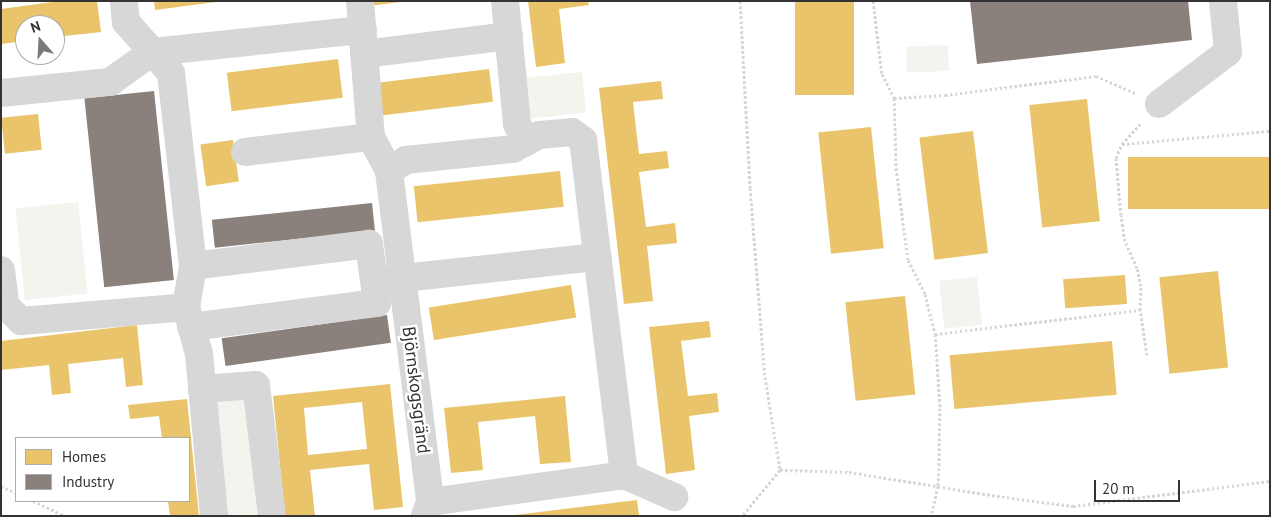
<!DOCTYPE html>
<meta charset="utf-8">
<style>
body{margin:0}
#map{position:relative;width:1271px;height:517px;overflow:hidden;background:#fff;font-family:"PT Sans",sans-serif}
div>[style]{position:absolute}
.green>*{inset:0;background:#f1f5ed;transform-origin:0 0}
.homes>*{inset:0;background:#e9c46a;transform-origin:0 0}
.industry>*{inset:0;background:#8a817c;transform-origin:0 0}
.path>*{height:3px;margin-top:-1.5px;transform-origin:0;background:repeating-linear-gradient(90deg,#d6d6d6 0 2.5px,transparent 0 5px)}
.minor>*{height:28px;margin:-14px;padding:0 14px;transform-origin:14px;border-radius:14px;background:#d7d7d7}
span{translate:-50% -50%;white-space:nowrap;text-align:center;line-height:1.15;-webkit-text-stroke:5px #fff;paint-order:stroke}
.street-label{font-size:18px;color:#333}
.frame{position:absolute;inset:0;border:2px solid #333;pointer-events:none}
.legend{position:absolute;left:15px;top:437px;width:175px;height:65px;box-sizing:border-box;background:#fff;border:1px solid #adadad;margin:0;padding:6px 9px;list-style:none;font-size:15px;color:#333}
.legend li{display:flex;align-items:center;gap:10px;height:25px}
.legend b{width:25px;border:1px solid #adadad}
.north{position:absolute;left:15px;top:15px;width:50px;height:50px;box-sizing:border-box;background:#fff;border:1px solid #adadad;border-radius:50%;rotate:341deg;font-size:14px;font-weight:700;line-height:20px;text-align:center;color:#333}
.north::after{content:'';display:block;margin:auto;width:18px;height:22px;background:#7a7a7a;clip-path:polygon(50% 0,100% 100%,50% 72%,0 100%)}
.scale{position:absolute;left:1094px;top:480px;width:86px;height:22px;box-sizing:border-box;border:2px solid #333;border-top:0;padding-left:6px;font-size:15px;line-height:18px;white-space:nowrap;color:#333;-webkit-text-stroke:4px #fff;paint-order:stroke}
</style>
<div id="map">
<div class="green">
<i style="left:948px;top:45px;width:26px;height:42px;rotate:88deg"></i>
<i style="left:582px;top:72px;width:41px;height:62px;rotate:84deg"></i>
<i style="left:78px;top:202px;width:92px;height:63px;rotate:84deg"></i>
<i style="left:977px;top:277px;width:48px;height:38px;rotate:84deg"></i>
<i style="left:249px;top:395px;width:122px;height:37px;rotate:84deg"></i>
</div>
<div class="homes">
<i style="clip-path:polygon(60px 1px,97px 1px,101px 32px,55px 37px,55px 25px,25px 25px,25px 41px,1px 44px,1px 9px)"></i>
<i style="clip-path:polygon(154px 1px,216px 1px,216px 2px,155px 10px)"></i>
<i style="clip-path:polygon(369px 1px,400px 1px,400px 2px,369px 6px)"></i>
<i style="clip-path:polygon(528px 1px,588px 1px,589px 5px,559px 9px,565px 63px,536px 67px)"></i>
<i style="left:795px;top:1px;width:59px;height:94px"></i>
<i style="left:338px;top:59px;width:39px;height:112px;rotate:83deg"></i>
<i style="left:489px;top:69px;width:33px;height:112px;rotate:83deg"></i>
<i style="clip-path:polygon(661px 81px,663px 99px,633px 102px,639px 154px,667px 151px,669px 168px,639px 172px,646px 227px,675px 223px,677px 243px,647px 246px,653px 301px,624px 304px,599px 88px)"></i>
<i style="left:1087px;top:99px;width:123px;height:58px;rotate:84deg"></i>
<i style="left:38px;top:114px;width:36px;height:37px;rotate:84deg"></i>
<i style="left:871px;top:127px;width:122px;height:53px;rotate:84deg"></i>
<i style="left:973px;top:131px;width:123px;height:54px;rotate:83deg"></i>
<i style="left:233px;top:140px;width:42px;height:33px;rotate:82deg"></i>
<i style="left:1270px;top:157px;width:52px;height:142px;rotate:90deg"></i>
<i style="left:560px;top:171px;width:36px;height:147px;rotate:84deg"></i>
<i style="left:1218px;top:271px;width:97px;height:59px;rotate:84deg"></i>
<i style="left:1125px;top:275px;width:29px;height:62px;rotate:86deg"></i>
<i style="left:571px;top:285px;width:33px;height:144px;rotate:81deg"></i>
<i style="left:905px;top:296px;width:99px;height:60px;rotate:84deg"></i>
<i style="clip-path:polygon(709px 321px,711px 337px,681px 341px,688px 396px,717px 393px,719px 412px,689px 416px,695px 470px,666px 474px,649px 327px)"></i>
<i style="clip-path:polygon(137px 325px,143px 385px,126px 387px,123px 358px,68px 364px,71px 393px,52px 395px,49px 365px,1px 370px,1px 341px)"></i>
<i style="left:1112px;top:341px;width:54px;height:163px;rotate:85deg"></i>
<i style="clip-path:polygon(evenodd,390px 384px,403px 507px,374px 510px,369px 464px,310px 470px,315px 516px,285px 516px,273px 396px,390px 384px,362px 402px,367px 449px,308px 455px,304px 408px,362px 402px)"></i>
<i style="clip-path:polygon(565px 396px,571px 462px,540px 464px,535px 416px,478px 422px,483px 470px,451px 473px,444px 408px)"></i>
<i style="clip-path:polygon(187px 399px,199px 516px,170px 516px,168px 501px,189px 501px,189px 438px,162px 438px,159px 416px,130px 419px,128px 405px)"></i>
<i style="clip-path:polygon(637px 500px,639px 516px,515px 516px,515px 515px)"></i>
</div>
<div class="industry">
<i style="clip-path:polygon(970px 1px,1188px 1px,1192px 40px,977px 64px)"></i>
<i style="left:154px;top:91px;width:190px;height:70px;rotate:84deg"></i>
<i style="left:372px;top:203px;width:28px;height:161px;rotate:84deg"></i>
<i style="left:387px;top:315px;width:28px;height:167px;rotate:82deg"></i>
</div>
<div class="path">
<i style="left:740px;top:1px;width:187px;rotate:86.9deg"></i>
<i style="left:750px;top:188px;width:190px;rotate:85.5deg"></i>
<i style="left:765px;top:377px;width:94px;rotate:80.8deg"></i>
<i style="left:780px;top:470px;width:60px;rotate:129.6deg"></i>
<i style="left:873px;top:1px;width:74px;rotate:83deg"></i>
<i style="left:882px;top:74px;width:27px;rotate:63deg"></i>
<i style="left:894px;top:98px;width:51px;rotate:-3.4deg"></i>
<i style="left:945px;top:95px;width:152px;rotate:-7.2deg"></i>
<i style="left:1096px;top:76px;width:43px;rotate:23.6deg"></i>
<i style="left:894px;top:98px;width:70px;rotate:88.4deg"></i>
<i style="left:896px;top:168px;width:93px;rotate:82.6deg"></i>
<i style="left:908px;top:260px;width:38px;rotate:63deg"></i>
<i style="left:925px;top:294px;width:41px;rotate:76deg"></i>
<i style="left:935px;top:334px;width:74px;rotate:86.1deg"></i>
<i style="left:940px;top:408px;width:60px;rotate:91deg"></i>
<i style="left:939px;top:468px;width:18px;rotate:93deg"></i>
<i style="left:938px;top:486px;width:31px;rotate:103deg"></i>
<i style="left:1122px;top:144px;width:27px;rotate:-48deg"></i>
<i style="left:935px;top:334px;width:206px;rotate:-6.7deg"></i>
<i style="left:1147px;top:355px;width:46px;rotate:-98.8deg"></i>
<i style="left:1140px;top:310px;width:24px;rotate:-88deg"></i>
<i style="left:1141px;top:286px;width:18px;rotate:-103deg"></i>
<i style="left:1137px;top:268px;width:30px;rotate:-114deg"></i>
<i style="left:1125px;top:241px;width:26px;rotate:-99deg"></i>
<i style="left:1121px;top:215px;width:57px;rotate:-95deg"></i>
<i style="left:1116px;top:158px;width:15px;rotate:-67deg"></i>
<i style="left:1122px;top:144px;width:149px;rotate:-5deg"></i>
<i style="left:780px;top:470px;width:69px;rotate:1.7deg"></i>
<i style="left:849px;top:472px;width:150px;rotate:9.2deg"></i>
<i style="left:997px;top:496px;width:77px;rotate:7.5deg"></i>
<i style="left:1073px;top:506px;width:199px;rotate:-7.2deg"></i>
<i style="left:1px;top:486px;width:17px;rotate:25deg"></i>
<i style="left:33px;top:501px;width:35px;rotate:25deg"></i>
</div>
<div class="minor">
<i style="left:124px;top:1px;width:21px;rotate:85deg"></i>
<i style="left:126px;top:22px;width:68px;rotate:48.6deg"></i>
<i style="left:171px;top:73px;width:194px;rotate:83.5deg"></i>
<i style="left:193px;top:266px;width:42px;rotate:99.7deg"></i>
<i style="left:186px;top:307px;width:49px;rotate:74.5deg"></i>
<i style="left:199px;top:354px;width:163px;rotate:84.7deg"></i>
<i style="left:360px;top:1px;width:136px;rotate:85.4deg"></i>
<i style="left:371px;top:137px;width:38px;rotate:62deg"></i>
<i style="left:389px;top:171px;width:334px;rotate:82.9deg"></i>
<i style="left:430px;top:502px;width:15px;rotate:110deg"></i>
<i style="left:505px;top:1px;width:124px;rotate:84.4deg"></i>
<i style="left:517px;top:124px;width:20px;rotate:63deg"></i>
<i style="left:364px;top:54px;width:146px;rotate:-7.1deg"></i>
<i style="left:1px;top:93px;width:110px;rotate:-5.8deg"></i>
<i style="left:110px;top:82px;width:52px;rotate:-35.5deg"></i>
<i style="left:152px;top:52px;width:212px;rotate:-6deg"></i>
<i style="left:1159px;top:104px;width:86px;rotate:-37deg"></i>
<i style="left:1228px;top:52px;width:51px;rotate:-95.6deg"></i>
<i style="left:245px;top:152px;width:127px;rotate:-6.8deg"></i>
<i style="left:389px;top:171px;width:20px;rotate:-33deg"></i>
<i style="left:406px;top:160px;width:108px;rotate:-5.9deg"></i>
<i style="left:513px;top:149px;width:30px;rotate:-28deg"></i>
<i style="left:539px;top:135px;width:33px;rotate:-5deg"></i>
<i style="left:572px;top:132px;width:14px;rotate:36deg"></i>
<i style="left:583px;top:140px;width:337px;rotate:83deg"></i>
<i style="left:1px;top:270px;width:35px;rotate:83deg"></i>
<i style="left:5px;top:305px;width:23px;rotate:45deg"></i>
<i style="left:21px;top:321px;width:166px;rotate:-4.8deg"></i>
<i style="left:385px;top:280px;width:214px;rotate:-6.2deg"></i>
<i style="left:191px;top:327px;width:188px;rotate:-7.4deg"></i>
<i style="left:377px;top:303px;width:60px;rotate:-97.7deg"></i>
<i style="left:369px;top:244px;width:177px;rotate:172.9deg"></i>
<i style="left:202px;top:389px;width:54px;rotate:-4.2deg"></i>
<i style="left:256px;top:385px;width:132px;rotate:83deg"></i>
<i style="left:430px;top:502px;width:196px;rotate:-7.9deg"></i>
<i style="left:624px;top:475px;width:55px;rotate:23.7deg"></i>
</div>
<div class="street-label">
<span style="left:416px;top:390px;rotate:83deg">Björnskogsgränd</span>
</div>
<div class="frame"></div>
<ul class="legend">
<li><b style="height:14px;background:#e9c46a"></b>Homes</li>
<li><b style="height:14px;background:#8a817c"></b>Industry</li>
</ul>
<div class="north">N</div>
<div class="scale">20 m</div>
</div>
